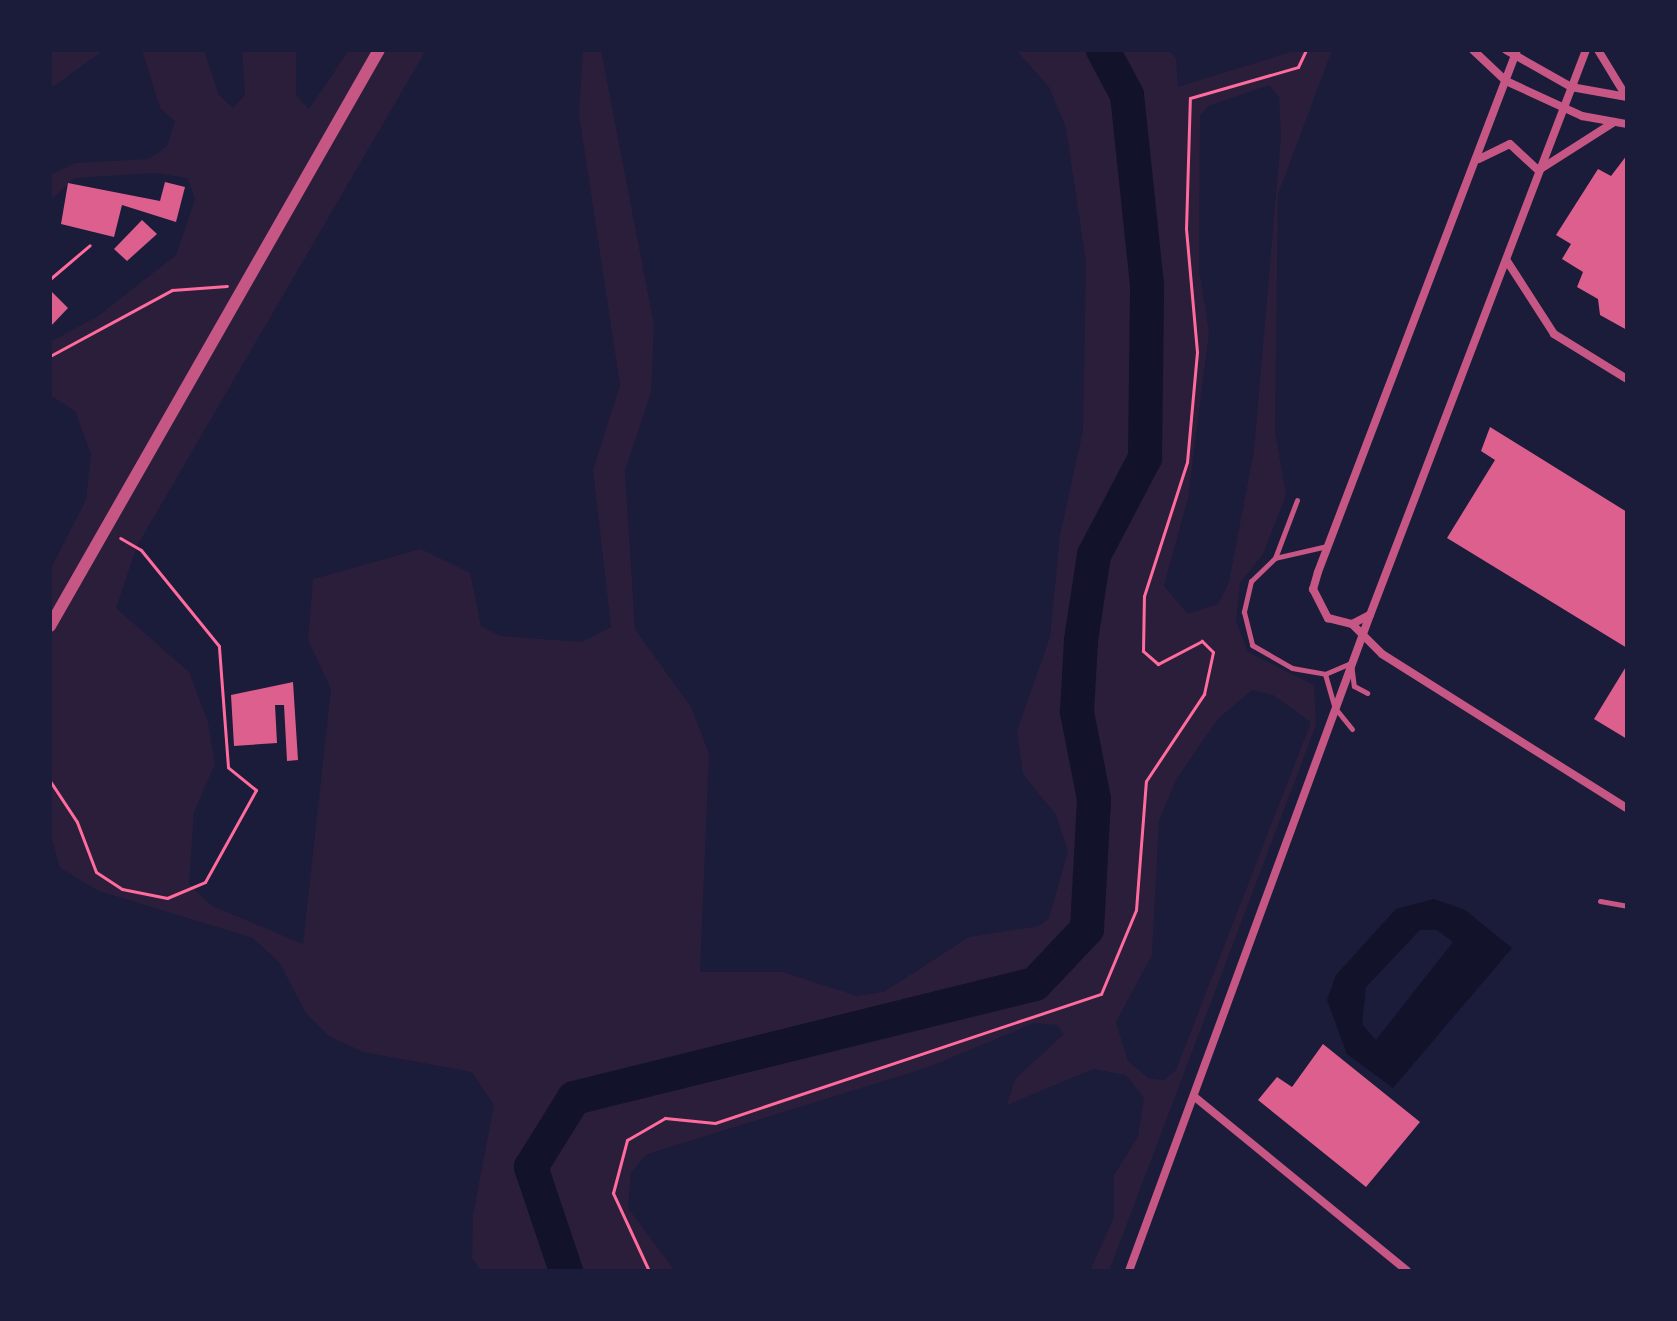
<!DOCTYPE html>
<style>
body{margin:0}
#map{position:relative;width:1677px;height:1321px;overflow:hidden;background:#1b1b3a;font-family:Figtree,sans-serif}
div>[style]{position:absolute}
.green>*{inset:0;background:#2a1e3b}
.water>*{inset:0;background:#12122b}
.river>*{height:34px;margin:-17px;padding:0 17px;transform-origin:17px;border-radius:17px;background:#12122b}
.building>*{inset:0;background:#dd5f8e}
.path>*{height:3px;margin:-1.5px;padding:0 1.5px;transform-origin:1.5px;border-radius:1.5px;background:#ff6b9d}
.service>*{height:5px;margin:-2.5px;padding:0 2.5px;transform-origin:2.5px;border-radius:2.5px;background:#c65784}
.minor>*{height:8px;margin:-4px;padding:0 4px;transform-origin:4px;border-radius:4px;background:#c65784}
.tertiary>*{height:12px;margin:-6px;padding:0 6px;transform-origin:6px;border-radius:6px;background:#c65784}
span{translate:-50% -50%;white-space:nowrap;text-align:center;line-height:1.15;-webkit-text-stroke:8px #1b1b3a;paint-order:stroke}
.frame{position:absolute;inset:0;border:52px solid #1b1b3a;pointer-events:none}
</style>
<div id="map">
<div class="green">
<i style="clip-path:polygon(50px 50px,104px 50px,50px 89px)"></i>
<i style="clip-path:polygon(evenodd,142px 50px,204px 50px,219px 95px,233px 108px,245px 95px,242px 50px,296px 50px,296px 95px,309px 109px,349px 50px,426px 50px,137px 546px,116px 608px,189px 672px,208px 722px,215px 764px,194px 812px,189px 884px,212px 906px,303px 944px,331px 689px,308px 640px,313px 579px,421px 549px,470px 573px,481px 626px,501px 636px,582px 642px,611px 627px,593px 470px,620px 385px,579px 114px,583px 50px,601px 50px,654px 325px,651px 393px,625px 471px,635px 629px,691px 707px,709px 753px,700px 972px,783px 972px,857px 996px,884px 992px,969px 937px,1039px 926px,1049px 918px,1068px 851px,1056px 815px,1023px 774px,1017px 731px,1050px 637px,1060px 535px,1083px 430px,1086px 262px,1066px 128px,1049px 87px,1016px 50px,1168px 50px,1176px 58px,1178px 87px,1297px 50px,1332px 50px,1278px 194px,1275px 432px,1286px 495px,1263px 554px,1240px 583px,1236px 621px,1248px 652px,1314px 685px,1316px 725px,1109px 1271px,1090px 1271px,1114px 1217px,1114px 1175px,1138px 1137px,1144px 1098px,1126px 1075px,1093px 1069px,1007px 1105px,1015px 1079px,1064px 1034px,1057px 1025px,1034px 1023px,929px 1067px,647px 1154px,631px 1172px,628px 1208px,675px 1271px,481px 1271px,472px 1258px,473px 1215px,494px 1105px,472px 1072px,363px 1052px,329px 1036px,306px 1013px,279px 962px,253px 938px,99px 891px,60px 868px,50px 832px,50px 570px,86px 500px,91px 454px,75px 411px,50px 395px,50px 342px,98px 316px,176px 255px,195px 200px,188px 178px,154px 173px,74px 178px,50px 201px,50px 175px,75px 163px,149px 159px,167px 146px,175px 121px,160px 108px,142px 50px,1269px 85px,1279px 97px,1281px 137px,1254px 450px,1229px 582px,1218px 604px,1188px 614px,1164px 586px,1188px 498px,1209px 332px,1199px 270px,1200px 116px,1208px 106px,1269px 85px,142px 50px,1252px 690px,1273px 695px,1311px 722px,1176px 1070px,1164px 1080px,1148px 1078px,1128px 1061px,1116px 1022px,1152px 955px,1159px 820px,1177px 778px,1218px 719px,1252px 690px)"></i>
</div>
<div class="water">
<i style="clip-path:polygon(evenodd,1434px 899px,1465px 910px,1512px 948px,1393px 1088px,1347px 1054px,1327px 1000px,1336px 975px,1396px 909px,1434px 899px,1420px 930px,1437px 930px,1453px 942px,1376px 1040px,1362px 1024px,1366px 987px,1420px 930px)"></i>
</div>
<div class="river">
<i style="left:566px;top:1271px;width:110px;rotate:-108.6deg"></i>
<i style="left:531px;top:1167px;width:81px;rotate:-58.1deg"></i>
<i style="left:574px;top:1098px;width:475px;rotate:-13.9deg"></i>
<i style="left:1035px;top:984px;width:76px;rotate:-46.6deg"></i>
<i style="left:1087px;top:929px;width:130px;rotate:-86.9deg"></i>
<i style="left:1094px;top:799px;width:89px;rotate:-101.1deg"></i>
<i style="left:1077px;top:712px;width:72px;rotate:-86.8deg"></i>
<i style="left:1081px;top:640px;width:86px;rotate:-81.3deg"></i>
<i style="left:1094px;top:555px;width:110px;rotate:-62.3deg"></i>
<i style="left:1145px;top:458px;width:173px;rotate:-89.3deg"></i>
<i style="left:1147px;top:285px;width:191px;rotate:-96deg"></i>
<i style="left:1127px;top:95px;width:51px;rotate:-118.1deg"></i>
</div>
<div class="building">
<i style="clip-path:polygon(1627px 155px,1627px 330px,1600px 315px,1598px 299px,1577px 287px,1583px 272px,1562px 259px,1571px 244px,1556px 235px,1598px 169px,1611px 176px)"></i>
<i style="clip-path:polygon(165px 182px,185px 187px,176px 222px,122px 205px,114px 237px,61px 224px,68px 183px,160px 201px)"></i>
<i style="clip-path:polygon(142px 220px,157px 234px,127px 261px,114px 249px)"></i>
<i style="clip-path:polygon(50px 290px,68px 308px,50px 327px)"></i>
<i style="clip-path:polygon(1490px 427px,1627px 512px,1627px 648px,1447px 538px,1495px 460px,1481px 451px)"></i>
<i style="clip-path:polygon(1627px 665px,1627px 739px,1594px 719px)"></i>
<i style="clip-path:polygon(293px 682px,298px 760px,287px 761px,284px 705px,275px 705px,277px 743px,234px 746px,231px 695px)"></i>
<i style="clip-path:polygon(1323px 1044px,1420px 1122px,1366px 1187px,1258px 1100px,1277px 1077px,1292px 1087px)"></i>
</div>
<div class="path">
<i style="left:50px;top:279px;width:52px;rotate:-40.4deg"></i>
<i style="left:50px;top:356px;width:139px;rotate:-28.4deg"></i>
<i style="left:172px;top:290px;width:55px;rotate:-4.2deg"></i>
<i style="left:50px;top:781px;width:49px;rotate:56.6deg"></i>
<i style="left:77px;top:822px;width:53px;rotate:69.2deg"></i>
<i style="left:96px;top:872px;width:31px;rotate:33deg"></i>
<i style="left:122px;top:889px;width:46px;rotate:11.3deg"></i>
<i style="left:167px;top:898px;width:41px;rotate:-22.8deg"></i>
<i style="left:205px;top:882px;width:105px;rotate:-61deg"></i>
<i style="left:256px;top:790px;width:36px;rotate:-141deg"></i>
<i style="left:228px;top:767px;width:121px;rotate:-94.3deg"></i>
<i style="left:219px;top:646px;width:124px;rotate:-129.1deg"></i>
<i style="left:141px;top:550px;width:24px;rotate:-150deg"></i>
<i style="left:649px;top:1271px;width:86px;rotate:-114.8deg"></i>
<i style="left:613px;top:1193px;width:55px;rotate:-75.2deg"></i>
<i style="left:627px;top:1140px;width:44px;rotate:-30.1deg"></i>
<i style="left:665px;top:1118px;width:50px;rotate:5.7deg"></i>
<i style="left:715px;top:1123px;width:407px;rotate:-18.5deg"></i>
<i style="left:1101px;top:994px;width:91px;rotate:-67.4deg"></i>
<i style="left:1136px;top:910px;width:129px;rotate:-85.6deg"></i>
<i style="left:1146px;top:781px;width:105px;rotate:-56.3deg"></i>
<i style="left:1204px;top:694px;width:43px;rotate:-77.9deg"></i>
<i style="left:1213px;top:652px;width:16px;rotate:-135deg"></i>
<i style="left:1202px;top:641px;width:50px;rotate:152.4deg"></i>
<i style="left:1158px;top:664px;width:20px;rotate:-139deg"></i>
<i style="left:1143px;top:651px;width:55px;rotate:-89deg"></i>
<i style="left:1144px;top:596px;width:141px;rotate:-72.2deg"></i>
<i style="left:1187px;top:462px;width:110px;rotate:-84.8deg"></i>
<i style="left:1197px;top:352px;width:123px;rotate:-95.1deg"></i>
<i style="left:1186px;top:229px;width:131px;rotate:-88.3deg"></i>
<i style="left:1190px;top:98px;width:112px;rotate:-16deg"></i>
<i style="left:1298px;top:67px;width:19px;rotate:-65deg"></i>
</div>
<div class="service">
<i style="left:1327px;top:546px;width:53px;rotate:167deg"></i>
<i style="left:1275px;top:558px;width:33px;rotate:136deg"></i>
<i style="left:1251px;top:581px;width:32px;rotate:103deg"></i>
<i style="left:1244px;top:612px;width:34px;rotate:76deg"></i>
<i style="left:1252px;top:645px;width:46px;rotate:29.9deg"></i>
<i style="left:1292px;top:668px;width:34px;rotate:10deg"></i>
<i style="left:1325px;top:674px;width:35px;rotate:74deg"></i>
<i style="left:1335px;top:708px;width:27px;rotate:51deg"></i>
<i style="left:1275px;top:558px;width:62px;rotate:-69.2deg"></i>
<i style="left:1325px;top:674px;width:28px;rotate:-23deg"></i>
<i style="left:1351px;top:663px;width:23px;rotate:83deg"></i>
<i style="left:1354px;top:686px;width:15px;rotate:28deg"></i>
<i style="left:1600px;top:901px;width:27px;rotate:10deg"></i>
</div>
<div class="minor">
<i style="left:1473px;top:50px;width:45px;rotate:43.2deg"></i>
<i style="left:1506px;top:81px;width:84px;rotate:24.7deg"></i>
<i style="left:1582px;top:116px;width:46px;rotate:10.1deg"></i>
<i style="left:1506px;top:50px;width:75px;rotate:29.6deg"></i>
<i style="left:1571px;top:87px;width:57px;rotate:10.1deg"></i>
<i style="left:1517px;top:50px;width:559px;rotate:110.87deg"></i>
<i style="left:1318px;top:572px;width:18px;rotate:106deg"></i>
<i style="left:1313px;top:589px;width:33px;rotate:63deg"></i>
<i style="left:1328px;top:618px;width:25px;rotate:14deg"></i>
<i style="left:1352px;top:624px;width:20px;rotate:-27deg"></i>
<i style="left:1370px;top:615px;width:605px;rotate:-69.08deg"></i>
<i style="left:1598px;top:50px;width:54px;rotate:58.7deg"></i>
<i style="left:1479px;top:159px;width:34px;rotate:-26deg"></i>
<i style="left:1510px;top:144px;width:38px;rotate:43deg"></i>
<i style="left:1539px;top:170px;width:89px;rotate:-32.6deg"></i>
<i style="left:1507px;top:261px;width:87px;rotate:57.2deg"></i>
<i style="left:1554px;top:334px;width:86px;rotate:31.7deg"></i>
<i style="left:1352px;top:624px;width:42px;rotate:45deg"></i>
<i style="left:1382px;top:654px;width:289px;rotate:32.2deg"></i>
<i style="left:1196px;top:1098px;width:273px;rotate:39.3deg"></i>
<i style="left:1129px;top:1271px;width:699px;rotate:-69.83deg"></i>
</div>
<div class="tertiary">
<i style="left:50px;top:626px;width:663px;rotate:-60.27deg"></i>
</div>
<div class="frame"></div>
</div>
